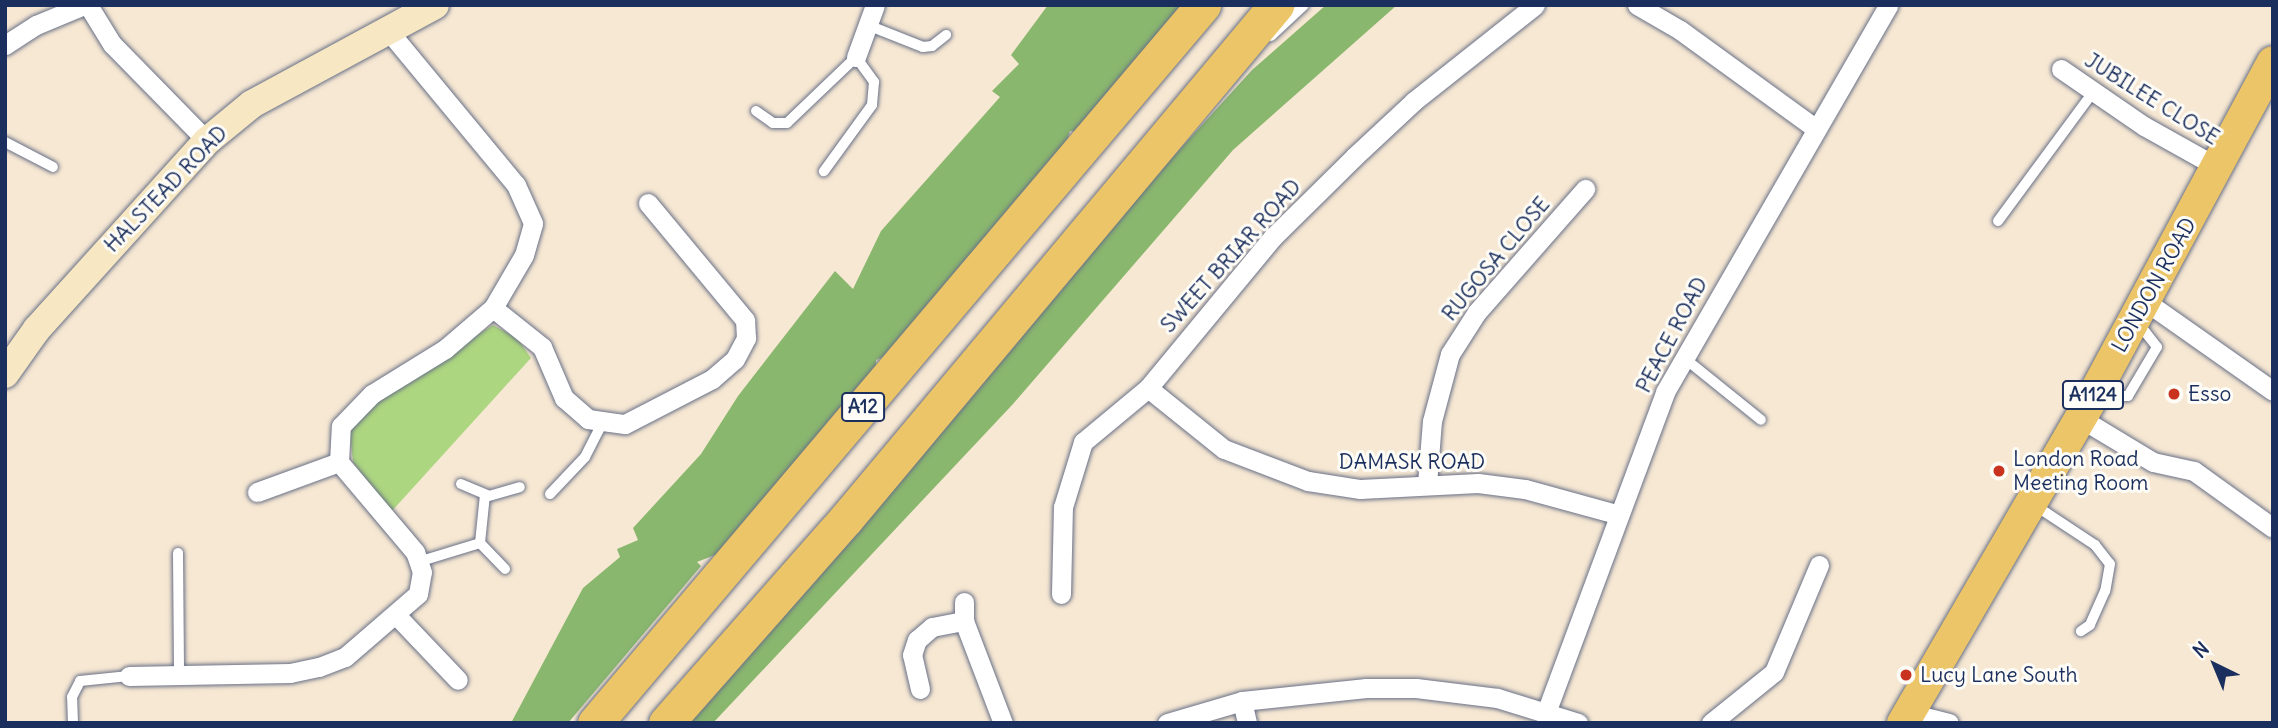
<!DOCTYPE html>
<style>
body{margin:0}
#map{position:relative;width:2278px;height:728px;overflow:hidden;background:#f7e8d3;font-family:Delius,sans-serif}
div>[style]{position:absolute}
.green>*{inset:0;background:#add680}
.forest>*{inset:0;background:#8ab76e}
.roads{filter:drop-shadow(0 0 2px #687087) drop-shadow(0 0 2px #687087)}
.lane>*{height:10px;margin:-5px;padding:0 5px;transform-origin:5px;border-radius:5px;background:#fff}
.street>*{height:19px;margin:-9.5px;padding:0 9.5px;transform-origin:9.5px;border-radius:9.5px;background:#fff}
.secondary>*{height:28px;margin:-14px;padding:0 14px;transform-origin:14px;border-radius:14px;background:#f7e8c3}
.primary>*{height:32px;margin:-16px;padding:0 16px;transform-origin:16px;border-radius:16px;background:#ecc569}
.highway>*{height:35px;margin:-17.5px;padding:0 17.5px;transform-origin:17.5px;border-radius:17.5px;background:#ecc569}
.dots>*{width:19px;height:19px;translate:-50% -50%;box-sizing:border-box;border:4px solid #fdfcf7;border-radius:50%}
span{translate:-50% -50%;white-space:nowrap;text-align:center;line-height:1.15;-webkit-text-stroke:6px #fdfcf7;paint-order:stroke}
.shield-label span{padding:2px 5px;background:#fdfcf7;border:2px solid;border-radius:5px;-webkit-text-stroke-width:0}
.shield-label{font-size:19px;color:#1b2f5e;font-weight:700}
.street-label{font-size:21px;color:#1b2f5e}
.poi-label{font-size:21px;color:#1b2f5e}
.left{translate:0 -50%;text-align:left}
.frame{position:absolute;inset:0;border:7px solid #1b2f5e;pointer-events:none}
.north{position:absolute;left:2180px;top:630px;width:70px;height:70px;-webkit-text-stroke:5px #fdfcf7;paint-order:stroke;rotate:317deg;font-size:19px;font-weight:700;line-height:28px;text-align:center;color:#1b2f5e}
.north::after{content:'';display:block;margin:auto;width:24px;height:32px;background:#1b2f5e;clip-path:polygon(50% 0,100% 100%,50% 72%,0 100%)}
</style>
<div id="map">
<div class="green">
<i style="clip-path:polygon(493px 325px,517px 338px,531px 358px,391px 512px,353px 462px,350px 433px,357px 417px,373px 402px)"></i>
</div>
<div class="forest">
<i style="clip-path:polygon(1048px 5px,1183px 5px,1077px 131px,1070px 131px,1066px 144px,886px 356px,876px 360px,876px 368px,720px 553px,697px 562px,701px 566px,568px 723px,511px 723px,583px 588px,620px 557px,617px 549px,638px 540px,633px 528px,701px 454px,738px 396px,835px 271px,853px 289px,881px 231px,1000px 97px,992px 91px,1019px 64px,1011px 55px)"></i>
<i style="clip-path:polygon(1326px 5px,1397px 5px,1233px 150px,1013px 404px,713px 723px,686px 723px,1067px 273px,1252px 70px)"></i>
</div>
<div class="roads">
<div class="lane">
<i style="left:870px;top:26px;width:57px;rotate:21.6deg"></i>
<i style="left:923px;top:47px;width:9px;rotate:-6deg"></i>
<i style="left:932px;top:46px;width:18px;rotate:-38deg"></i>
<i style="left:1271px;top:36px;width:45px;rotate:-43.2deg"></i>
<i style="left:756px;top:111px;width:21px;rotate:35deg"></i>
<i style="left:773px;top:123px;width:14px"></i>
<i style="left:787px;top:123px;width:95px;rotate:-43.7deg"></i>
<i style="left:856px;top:57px;width:31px;rotate:54deg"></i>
<i style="left:874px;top:82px;width:23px;rotate:95deg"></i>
<i style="left:872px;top:105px;width:82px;rotate:126deg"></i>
<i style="left:5px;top:142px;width:54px;rotate:27.5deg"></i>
<i style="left:1998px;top:221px;width:162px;rotate:-53.6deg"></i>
<i style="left:1683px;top:357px;width:100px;rotate:38.9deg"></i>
<i style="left:2101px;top:396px;width:27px"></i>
<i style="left:2128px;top:396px;width:57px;rotate:-59.4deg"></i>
<i style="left:2157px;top:347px;width:31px;rotate:-128deg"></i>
<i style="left:461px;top:484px;width:30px;rotate:23deg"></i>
<i style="left:489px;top:496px;width:32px;rotate:-16deg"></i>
<i style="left:550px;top:494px;width:51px;rotate:-46.6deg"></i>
<i style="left:585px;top:457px;width:38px;rotate:-63deg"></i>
<i style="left:2036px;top:506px;width:71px;rotate:33.5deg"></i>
<i style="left:2095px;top:545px;width:24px;rotate:52deg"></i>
<i style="left:2110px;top:564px;width:27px;rotate:100deg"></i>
<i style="left:2105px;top:591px;width:37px;rotate:114deg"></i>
<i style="left:2090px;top:625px;width:11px;rotate:146deg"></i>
<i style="left:480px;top:543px;width:48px;rotate:-84.1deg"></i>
<i style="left:178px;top:553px;width:122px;rotate:89.5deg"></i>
<i style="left:418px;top:562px;width:65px;rotate:-17deg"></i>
<i style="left:480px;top:543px;width:36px;rotate:46deg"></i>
<i style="left:73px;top:723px;width:26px;rotate:-92deg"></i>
<i style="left:72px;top:697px;width:18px;rotate:-63deg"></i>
<i style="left:80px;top:681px;width:49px;rotate:-5.8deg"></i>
</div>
<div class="street">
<i style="left:88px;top:5px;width:46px;rotate:58.4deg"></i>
<i style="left:112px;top:44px;width:136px;rotate:45.6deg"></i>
<i style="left:1637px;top:5px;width:50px;rotate:30.2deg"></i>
<i style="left:1680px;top:30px;width:167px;rotate:36deg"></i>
<i style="left:5px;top:45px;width:37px;rotate:-33deg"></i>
<i style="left:36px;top:25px;width:52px;rotate:-22.6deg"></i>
<i style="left:856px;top:57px;width:55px;rotate:-69.9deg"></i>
<i style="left:2061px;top:69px;width:101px;rotate:34.5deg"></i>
<i style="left:2144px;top:126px;width:86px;rotate:29.2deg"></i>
<i style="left:2145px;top:301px;width:156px;rotate:35.1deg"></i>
<i style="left:493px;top:308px;width:63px;rotate:38.5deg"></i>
<i style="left:542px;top:347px;width:56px;rotate:66.7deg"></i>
<i style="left:564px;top:398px;width:32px;rotate:41deg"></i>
<i style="left:588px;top:419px;width:37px;rotate:8deg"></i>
<i style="left:625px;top:424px;width:98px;rotate:-27.3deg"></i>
<i style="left:712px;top:379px;width:30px;rotate:-41deg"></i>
<i style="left:735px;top:359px;width:24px;rotate:-62deg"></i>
<i style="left:746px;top:338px;width:18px;rotate:-93deg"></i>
<i style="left:745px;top:320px;width:152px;rotate:-129.7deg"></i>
<i style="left:1148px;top:388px;width:97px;rotate:38.8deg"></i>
<i style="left:1224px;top:449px;width:90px;rotate:20.9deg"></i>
<i style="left:1308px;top:481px;width:53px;rotate:8.7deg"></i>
<i style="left:1360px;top:489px;width:118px;rotate:-2.9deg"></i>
<i style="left:1478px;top:483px;width:47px;rotate:7.3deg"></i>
<i style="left:1525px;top:489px;width:94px;rotate:15.4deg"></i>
<i style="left:2080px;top:418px;width:85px;rotate:31.1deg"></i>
<i style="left:2153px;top:462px;width:42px;rotate:12.4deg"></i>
<i style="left:2194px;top:471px;width:97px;rotate:35.8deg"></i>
<i style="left:1427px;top:484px;width:63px;rotate:-85.5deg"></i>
<i style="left:1432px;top:421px;width:69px;rotate:-75deg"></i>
<i style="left:1450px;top:354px;width:50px;rotate:-57.3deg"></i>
<i style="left:1477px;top:312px;width:164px;rotate:-48.7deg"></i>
<i style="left:257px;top:492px;width:87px;rotate:-20.1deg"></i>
<i style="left:1061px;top:594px;width:87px;rotate:-88.7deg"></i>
<i style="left:1063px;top:507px;width:68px;rotate:-72.9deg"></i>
<i style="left:1083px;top:442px;width:85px;rotate:-39.7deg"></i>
<i style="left:1148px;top:388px;width:195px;rotate:-50.4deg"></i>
<i style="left:1272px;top:238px;width:115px;rotate:-44.6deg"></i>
<i style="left:1354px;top:157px;width:82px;rotate:-43deg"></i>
<i style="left:1414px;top:101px;width:154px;rotate:-38.4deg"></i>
<i style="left:397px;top:616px;width:88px;rotate:46.4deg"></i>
<i style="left:964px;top:621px;width:19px;rotate:-90deg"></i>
<i style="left:129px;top:676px;width:161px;rotate:-1.1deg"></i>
<i style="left:290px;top:673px;width:30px;rotate:-12deg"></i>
<i style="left:319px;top:667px;width:28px;rotate:-21deg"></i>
<i style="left:345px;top:657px;width:96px;rotate:-40.8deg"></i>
<i style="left:418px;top:594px;width:22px;rotate:-80deg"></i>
<i style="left:422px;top:572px;width:21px;rotate:-109deg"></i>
<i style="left:415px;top:552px;width:118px;rotate:-130.2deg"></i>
<i style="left:339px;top:462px;width:36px;rotate:-87deg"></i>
<i style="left:341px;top:426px;width:45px;rotate:-45.9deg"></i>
<i style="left:372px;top:394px;width:86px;rotate:-31.7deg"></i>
<i style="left:445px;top:349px;width:63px;rotate:-40.5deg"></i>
<i style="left:493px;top:308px;width:61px;rotate:-59.7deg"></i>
<i style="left:524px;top:255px;width:33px;rotate:-74deg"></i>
<i style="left:533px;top:223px;width:42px;rotate:-114.1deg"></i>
<i style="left:516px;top:185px;width:201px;rotate:-129.6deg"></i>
<i style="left:920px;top:689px;width:35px;rotate:-103deg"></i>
<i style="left:912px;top:655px;width:16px;rotate:-72deg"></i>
<i style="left:917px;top:640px;width:20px;rotate:-41deg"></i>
<i style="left:932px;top:627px;width:33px;rotate:-11deg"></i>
<i style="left:964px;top:621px;width:109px;rotate:69.1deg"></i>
<i style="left:1242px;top:701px;width:23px;rotate:77deg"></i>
<i style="left:1547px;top:710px;width:339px;rotate:-69.6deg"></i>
<i style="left:1665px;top:392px;width:447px;rotate:-60deg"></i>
<i style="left:1909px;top:713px;width:41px;rotate:14deg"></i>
<i style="left:1167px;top:723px;width:78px;rotate:-16.3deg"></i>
<i style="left:1242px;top:701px;width:125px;rotate:-6deg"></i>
<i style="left:1366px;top:688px;width:50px"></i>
<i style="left:1416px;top:688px;width:82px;rotate:7deg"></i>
<i style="left:1497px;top:698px;width:85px;rotate:17.2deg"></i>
<i style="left:1711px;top:723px;width:81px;rotate:-39deg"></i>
<i style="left:1774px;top:672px;width:116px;rotate:-67.2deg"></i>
</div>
<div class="secondary">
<i style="left:5px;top:374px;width:55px;rotate:-54.6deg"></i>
<i style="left:37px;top:329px;width:253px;rotate:-47.9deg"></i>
<i style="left:207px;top:141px;width:58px;rotate:-39.4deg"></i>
<i style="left:252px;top:104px;width:208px;rotate:-28.4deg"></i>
</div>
<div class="primary">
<i style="left:1903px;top:723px;width:378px;rotate:-59.8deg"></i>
<i style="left:2093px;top:396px;width:379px;rotate:-61.7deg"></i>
</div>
<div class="highway">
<i style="left:595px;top:723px;width:941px;rotate:-49.74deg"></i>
<i style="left:666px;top:723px;width:271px;rotate:-48.6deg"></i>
<i style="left:845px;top:520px;width:672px;rotate:-50.07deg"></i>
</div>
</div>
<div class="dots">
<i style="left:2174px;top:394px;background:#c8321e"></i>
<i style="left:1999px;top:471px;background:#c8321e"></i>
<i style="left:1906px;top:675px;background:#c8321e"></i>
</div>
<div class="shield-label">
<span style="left:2093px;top:395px">A1124</span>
<span style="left:863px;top:407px">A12</span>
</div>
<div class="street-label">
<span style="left:2152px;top:99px;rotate:32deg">JUBILEE CLOSE</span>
<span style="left:166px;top:189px;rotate:-46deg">HALSTEAD ROAD</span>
<span style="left:1231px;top:256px;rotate:-48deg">SWEET BRIAR ROAD</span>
<span style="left:1496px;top:259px;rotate:-50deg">RUGOSA CLOSE</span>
<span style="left:2154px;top:285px;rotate:-61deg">LONDON ROAD</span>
<span style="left:1672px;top:335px;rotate:-62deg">PEACE ROAD</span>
<span style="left:1412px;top:462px">DAMASK ROAD</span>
</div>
<div class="poi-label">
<span class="left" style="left:2188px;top:394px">Esso</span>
<span class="left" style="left:2013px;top:471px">London Road<br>Meeting Room</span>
<span class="left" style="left:1920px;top:675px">Lucy Lane South</span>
</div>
<div class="frame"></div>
<div class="north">N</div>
</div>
